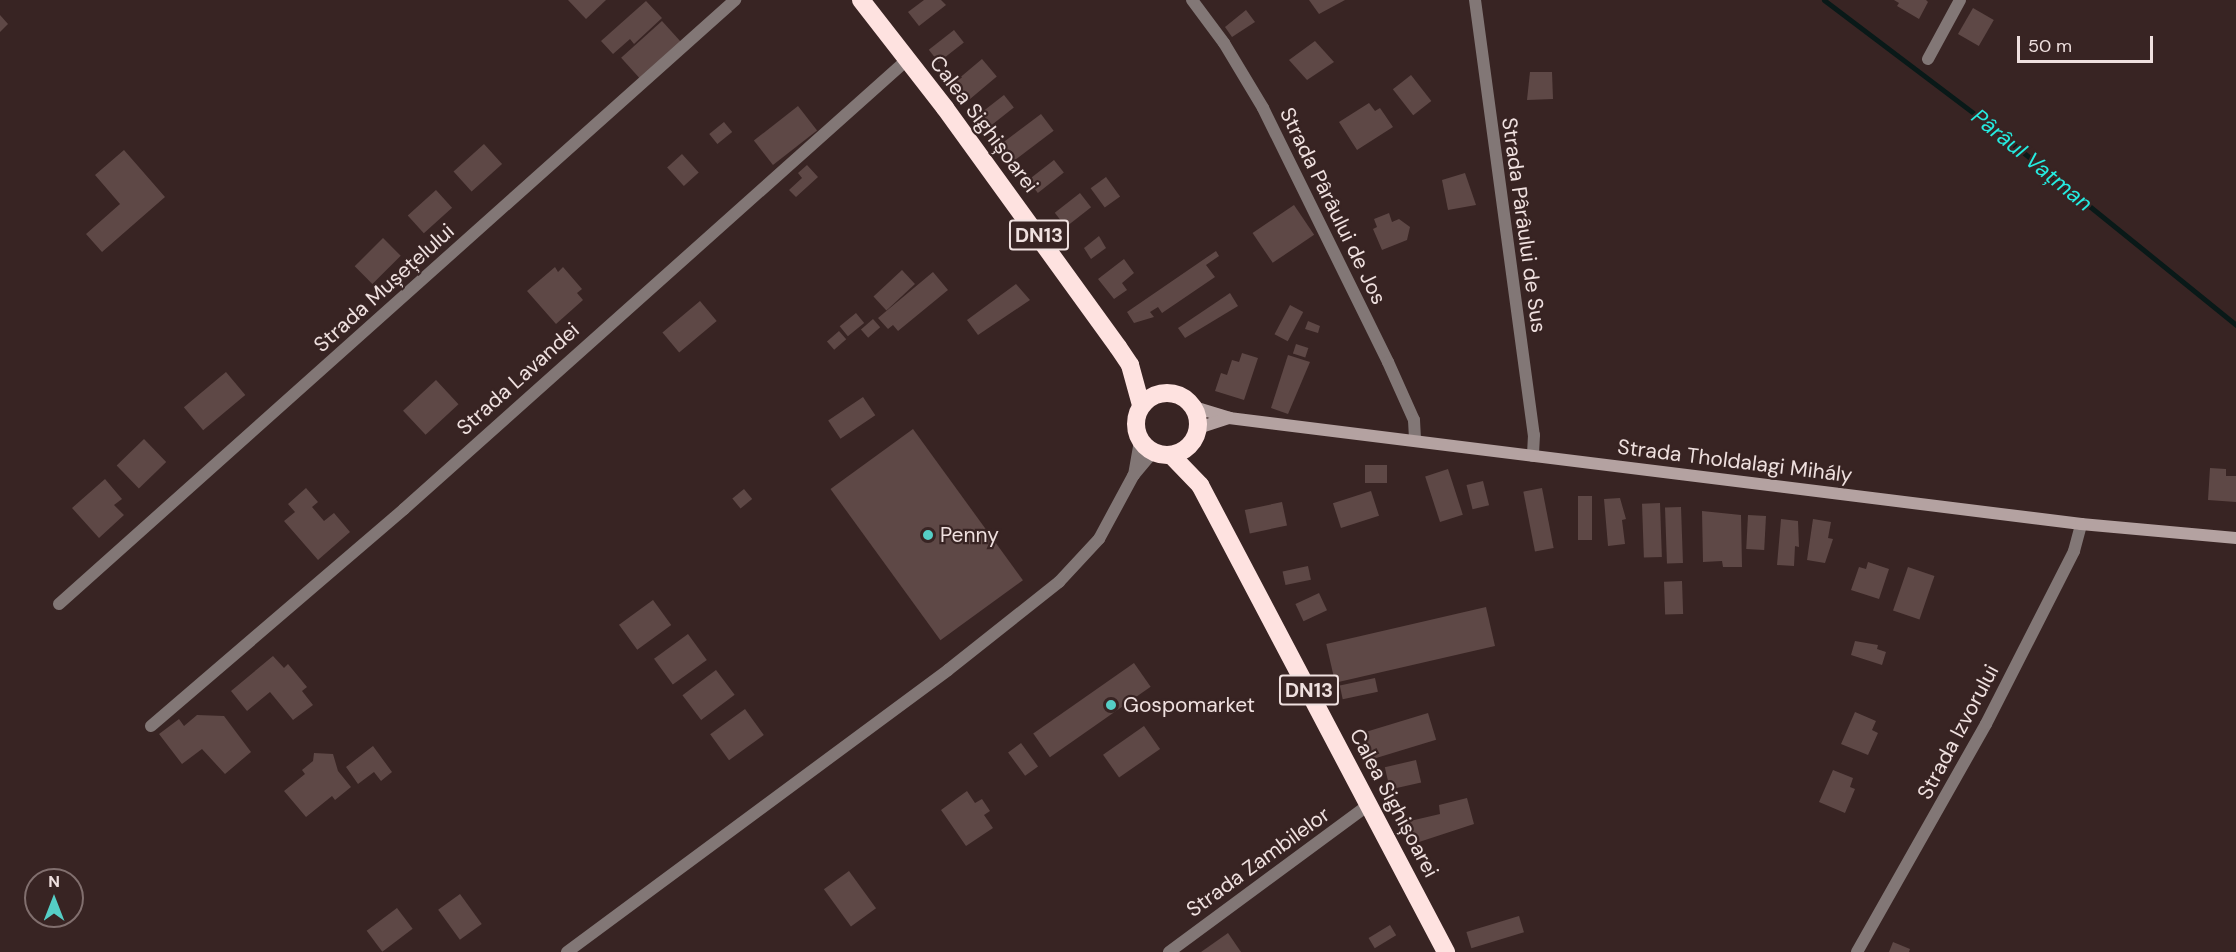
<!DOCTYPE html>
<meta charset="utf-8">
<style>
body{margin:0}
#map{position:relative;width:2236px;height:952px;overflow:hidden;background:#382423;font-family:"DM Sans",sans-serif}
div>[style]{position:absolute}
.stream>*{height:5px;margin:-2.5px;padding:0 2.5px;transform-origin:2.5px;border-radius:2.5px;background:#091918}
.building>*{inset:0;background:#5e4846;transform-origin:0 0}
.street>*{height:12px;margin:-6px;padding:0 6px;transform-origin:6px;border-radius:6px;background:#827776}
.secondary>*{height:12px;margin:-6px;padding:0 6px;transform-origin:6px;border-radius:6px;background:#b4a2a1}
.highway>*{height:18px;margin:-9px;padding:0 9px;transform-origin:9px;border-radius:9px;background:#fee2e0}
.highway>.ring{margin:-9px;padding:0;box-sizing:content-box;background:none;border:18px solid #fee2e0;border-radius:50%}
.dots>*{width:16px;height:16px;translate:-50% -50%;box-sizing:border-box;border:3px solid #382423;border-radius:50%}
span{translate:-50% -50%;white-space:nowrap;text-align:center;line-height:1.15;-webkit-text-stroke:4.5px #382423;paint-order:stroke}
.shield-label span{padding:2px 4px;background:#382423;border:2px solid;border-radius:4px;-webkit-text-stroke-width:0}
.shield-label{font-size:20px;color:#efe0df;font-weight:700}
.street-label{font-size:21px;color:#efe0df}
.poi-label{font-size:21px;color:#efe0df}
.left{translate:0 -50%;text-align:left}
.water-label{font-size:22px;color:#25ece1;font-style:italic}
.north{position:absolute;left:24px;top:868px;width:60px;height:60px;box-sizing:border-box;background:#382423;border:2px solid #816f6e;border-radius:50%;rotate:0deg;font-size:16px;font-weight:700;line-height:24px;text-align:center;color:#efe0df}
.north::after{content:'';display:block;margin:auto;width:21px;height:27px;background:#55cec6;clip-path:polygon(50% 0,100% 100%,50% 72%,0 100%)}
.scale{position:absolute;left:2017px;top:36px;width:136px;height:27px;box-sizing:border-box;border:3px solid #efe0df;border-top:0;padding-left:8px;font-size:18px;line-height:21px;white-space:nowrap;color:#efe0df;-webkit-text-stroke:4px #382423;paint-order:stroke}
</style>
<div id="map">
<div class="stream">
<i style="left:1824px;top:0;width:212px;rotate:37.1deg"></i>
<i style="left:1993px;top:128px;width:313px;rotate:39deg"></i>
</div>
<div class="building">
<i style="clip-path:polygon(568px 0,606px 0,586px 19px)"></i>
<i style="clip-path:polygon(924px 0,941px 0,946px 5px,919px 26px,908px 12px)"></i>
<i style="clip-path:polygon(1309px 0,1345px 0,1319px 14px)"></i>
<i style="clip-path:polygon(1894px 0,1926px 0,1928px 2px,1919px 19px,1897px 6px,1899px 3px)"></i>
<i style="clip-path:polygon(646px 1px,662px 18px,634px 44px,630px 39px,613px 54px,601px 41px)"></i>
<i style="left:1973px;top:8px;width:24px;height:30px;rotate:30deg"></i>
<i style="clip-path:polygon(1246px 10px,1255px 22px,1232px 37px,1225px 27px)"></i>
<i style="clip-path:polygon(0 15px,8px 24px,0 32px)"></i>
<i style="left:662px;top:21px;width:28px;height:55px;rotate:48deg"></i>
<i style="left:954px;top:30px;width:16px;height:32px;rotate:52deg"></i>
<i style="clip-path:polygon(1315px 41px,1334px 62px,1307px 80px,1289px 60px)"></i>
<i style="left:982px;top:59px;width:23px;height:36px;rotate:50deg"></i>
<i style="clip-path:polygon(1530px 72px,1552px 72px,1553px 99px,1527px 100px)"></i>
<i style="left:1411px;top:75px;width:33px;height:23px;rotate:52deg"></i>
<i style="left:1004px;top:95px;width:16px;height:29px;rotate:52deg"></i>
<i style="clip-path:polygon(1369px 103px,1375px 111px,1380px 108px,1393px 127px,1357px 150px,1339px 122px)"></i>
<i style="left:798px;top:106px;width:31px;height:56px;rotate:52deg"></i>
<i style="left:1041px;top:114px;width:21px;height:50px;rotate:53deg"></i>
<i style="left:724px;top:122px;width:13px;height:19px;rotate:51deg"></i>
<i style="left:484px;top:144px;width:27px;height:41px;rotate:48deg"></i>
<i style="clip-path:polygon(124px 150px,165px 197px,102px 252px,86px 234px,120px 204px,95px 175px)"></i>
<i style="left:682px;top:154px;width:25px;height:20px;rotate:48deg"></i>
<i style="left:1054px;top:160px;width:16px;height:33px;rotate:52deg"></i>
<i style="clip-path:polygon(807px 165px,818px 177px,796px 197px,789px 190px,802px 178px,798px 173px)"></i>
<i style="clip-path:polygon(1465px 173px,1476px 205px,1448px 210px,1442px 180px)"></i>
<i style="left:1106px;top:177px;width:24px;height:19px;rotate:54deg"></i>
<i style="left:436px;top:190px;width:24px;height:38px;rotate:48deg"></i>
<i style="left:1080px;top:193px;width:18px;height:32px;rotate:52deg"></i>
<i style="left:1294px;top:205px;width:36px;height:50px;rotate:56deg"></i>
<i style="clip-path:polygon(1389px 213px,1392px 222px,1399px 219px,1410px 227px,1407px 240px,1382px 250px,1373px 229px,1377px 227px,1374px 219px)"></i>
<i style="clip-path:polygon(1099px 236px,1106px 248px,1091px 259px,1084px 248px)"></i>
<i style="left:383px;top:238px;width:25px;height:40px;rotate:45deg"></i>
<i style="clip-path:polygon(1216px 251px,1219px 256px,1206px 265px,1215px 277px,1162px 313px,1158px 307px,1150px 312px,1154px 317px,1134px 323px,1127px 312px)"></i>
<i style="clip-path:polygon(1124px 259px,1134px 273px,1122px 283px,1127px 290px,1114px 299px,1098px 279px)"></i>
<i style="clip-path:polygon(555px 267px,558px 272px,563px 267px,582px 289px,577px 293px,583px 300px,556px 324px,527px 291px)"></i>
<i style="left:902px;top:270px;width:19px;height:39px;rotate:47deg"></i>
<i style="clip-path:polygon(933px 272px,948px 290px,898px 331px,893px 325px,888px 329px,878px 318px)"></i>
<i style="clip-path:polygon(1016px 284px,1030px 300px,978px 335px,967px 320px)"></i>
<i style="clip-path:polygon(1230px 293px,1238px 306px,1185px 338px,1178px 328px)"></i>
<i style="left:700px;top:301px;width:26px;height:49px;rotate:50deg"></i>
<i style="left:1290px;top:305px;width:15px;height:33px;rotate:28deg"></i>
<i style="left:856px;top:313px;width:13px;height:21px;rotate:51deg"></i>
<i style="left:873px;top:319px;width:11px;height:16px;rotate:49deg"></i>
<i style="clip-path:polygon(1308px 321px,1320px 326px,1318px 333px,1305px 329px)"></i>
<i style="left:839px;top:331px;width:11px;height:16px;rotate:49deg"></i>
<i style="left:1296px;top:344px;width:13px;height:10px;rotate:18deg"></i>
<i style="clip-path:polygon(1242px 353px,1258px 358px,1244px 400px,1215px 391px,1221px 373px,1227px 375px,1232px 360px,1239px 362px)"></i>
<i style="clip-path:polygon(1288px 355px,1310px 362px,1288px 414px,1271px 408px)"></i>
<i style="left:226px;top:372px;width:30px;height:55px;rotate:50deg"></i>
<i style="left:436px;top:380px;width:33px;height:45px;rotate:47deg"></i>
<i style="left:863px;top:397px;width:22px;height:42px;rotate:56deg"></i>
<i style="left:913px;top:429px;width:187px;height:102px;rotate:54deg"></i>
<i style="left:144px;top:439px;width:32px;height:38px;rotate:46deg"></i>
<i style="left:1365px;top:465px;width:22px;height:18px"></i>
<i style="clip-path:polygon(2210px 468px,2226px 469px,2226px 476px,2236px 476px,2236px 502px,2208px 500px)"></i>
<i style="left:1448px;top:469px;width:48px;height:24px;rotate:72deg"></i>
<i style="clip-path:polygon(105px 479px,122px 499px,114px 505px,124px 515px,99px 538px,72px 508px)"></i>
<i style="left:1483px;top:481px;width:25px;height:17px;rotate:76deg"></i>
<i style="clip-path:polygon(306px 488px,318px 502px,312px 507px,324px 521px,334px 513px,350px 532px,318px 560px,284px 521px,295px 512px,288px 504px)"></i>
<i style="left:1542px;top:488px;width:61px;height:19px;rotate:79deg"></i>
<i style="left:744px;top:489px;width:13px;height:15px;rotate:51deg"></i>
<i style="left:1371px;top:491px;width:26px;height:40px;rotate:72deg"></i>
<i style="left:1578px;top:496px;width:14px;height:44px"></i>
<i style="clip-path:polygon(1620px 498px,1626px 519px,1622px 520px,1625px 544px,1608px 546px,1604px 499px)"></i>
<i style="left:1282px;top:502px;width:24px;height:38px;rotate:78deg"></i>
<i style="left:1660px;top:503px;width:54px;height:18px;rotate:88deg"></i>
<i style="left:1681px;top:507px;width:56px;height:16px;rotate:88deg"></i>
<i style="clip-path:polygon(1702px 511px,1741px 515px,1742px 567px,1723px 567px,1722px 561px,1703px 562px)"></i>
<i style="left:1748px;top:515px;width:18px;height:34px;rotate:3deg"></i>
<i style="clip-path:polygon(1781px 519px,1798px 521px,1799px 547px,1795px 546px,1794px 566px,1777px 565px)"></i>
<i style="clip-path:polygon(1813px 519px,1831px 522px,1828px 538px,1833px 539px,1825px 563px,1807px 560px)"></i>
<i style="clip-path:polygon(1868px 562px,1889px 569px,1879px 599px,1851px 590px,1859px 567px,1866px 569px)"></i>
<i style="left:1308px;top:566px;width:14px;height:26px;rotate:78deg"></i>
<i style="left:1908px;top:567px;width:28px;height:46px;rotate:19deg"></i>
<i style="left:1682px;top:581px;width:33px;height:18px;rotate:88deg"></i>
<i style="left:1319px;top:593px;width:19px;height:26px;rotate:65deg"></i>
<i style="left:653px;top:600px;width:31px;height:42px;rotate:54deg"></i>
<i style="left:1486px;top:607px;width:40px;height:164px;rotate:77deg"></i>
<i style="left:688px;top:634px;width:32px;height:42px;rotate:54deg"></i>
<i style="clip-path:polygon(1855px 641px,1878px 645px,1877px 649px,1886px 652px,1882px 665px,1851px 655px)"></i>
<i style="clip-path:polygon(273px 656px,284px 668px,288px 664px,307px 687px,302px 691px,313px 705px,293px 720px,270px 692px,247px 711px,231px 691px)"></i>
<i style="left:1134px;top:663px;width:29px;height:123px;rotate:55deg"></i>
<i style="left:716px;top:670px;width:31px;height:42px;rotate:53deg"></i>
<i style="left:1375px;top:678px;width:14px;height:36px;rotate:78deg"></i>
<i style="left:745px;top:709px;width:32px;height:43px;rotate:54deg"></i>
<i style="clip-path:polygon(1855px 712px,1876px 721px,1872px 730px,1878px 733px,1868px 755px,1841px 744px)"></i>
<i style="left:1428px;top:713px;width:28px;height:67px;rotate:73deg"></i>
<i style="clip-path:polygon(197px 715px,224px 716px,251px 752px,225px 774px,202px 749px,182px 764px,159px 734px,179px 719px,184px 726px)"></i>
<i style="left:1144px;top:726px;width:28px;height:50px;rotate:55deg"></i>
<i style="left:1021px;top:743px;width:29px;height:16px;rotate:54deg"></i>
<i style="clip-path:polygon(373px 746px,392px 772px,381px 781px,374px 772px,358px 784px,346px 767px)"></i>
<i style="clip-path:polygon(314px 753px,333px 754px,338px 771px,351px 787px,335px 800px,332px 796px,306px 817px,284px 791px,305px 774px,302px 770px,313px 761px)"></i>
<i style="left:1416px;top:760px;width:23px;height:32px;rotate:77deg"></i>
<i style="clip-path:polygon(1833px 770px,1853px 778px,1850px 787px,1855px 789px,1845px 813px,1819px 802px)"></i>
<i style="clip-path:polygon(967px 791px,975px 803px,982px 799px,990px 811px,984px 815px,993px 828px,966px 846px,941px 810px)"></i>
<i style="clip-path:polygon(1467px 798px,1474px 824px,1416px 843px,1410px 821px,1440px 814px,1439px 805px)"></i>
<i style="left:849px;top:871px;width:46px;height:31px;rotate:54deg"></i>
<i style="left:460px;top:894px;width:37px;height:27px;rotate:54deg"></i>
<i style="left:397px;top:908px;width:26px;height:38px;rotate:53deg"></i>
<i style="left:1519px;top:916px;width:17px;height:55px;rotate:73deg"></i>
<i style="left:1390px;top:925px;width:12px;height:25px;rotate:59deg"></i>
<i style="clip-path:polygon(1228px 933px,1241px 952px,1201px 952px)"></i>
<i style="clip-path:polygon(1893px 942px,1910px 949px,1909px 952px,1889px 952px)"></i>
</div>
<div class="street">
<i style="left:1192px;top:0;width:54px;rotate:53.3deg"></i>
<i style="left:1224px;top:43px;width:76px;rotate:59deg"></i>
<i style="left:1263px;top:108px;width:283px;rotate:63.8deg"></i>
<i style="left:1388px;top:362px;width:64px;rotate:65.9deg"></i>
<i style="left:1414px;top:420px;width:20px;rotate:87deg"></i>
<i style="left:1475px;top:0;width:439px;rotate:82.3deg"></i>
<i style="left:1534px;top:435px;width:21px;rotate:93deg"></i>
<i style="left:1928px;top:59px;width:67px;rotate:-61.5deg"></i>
<i style="left:1134px;top:475px;width:36px;rotate:-80deg"></i>
<i style="left:59px;top:604px;width:907px;rotate:-41.78deg"></i>
<i style="left:151px;top:726px;width:333px;rotate:-40.6deg"></i>
<i style="left:404px;top:509px;width:676px;rotate:-41.76deg"></i>
<i style="left:567px;top:952px;width:474px;rotate:-36.5deg"></i>
<i style="left:948px;top:670px;width:142px;rotate:-38.4deg"></i>
<i style="left:1059px;top:582px;width:59px;rotate:-47.1deg"></i>
<i style="left:1099px;top:539px;width:72px;rotate:-61.6deg"></i>
<i style="left:1133px;top:476px;width:31px;rotate:-50deg"></i>
<i style="left:1169px;top:952px;width:250px;rotate:-36.4deg"></i>
<i style="left:1857px;top:952px;width:262px;rotate:-60.5deg"></i>
<i style="left:1986px;top:724px;width:194px;rotate:-63deg"></i>
<i style="left:2074px;top:551px;width:28px;rotate:-75deg"></i>
</div>
<div class="secondary">
<i style="left:1194px;top:407px;width:37px;rotate:17deg"></i>
<i style="left:1229px;top:418px;width:859px;rotate:7.09deg"></i>
<i style="left:2081px;top:524px;width:156px;rotate:5.2deg"></i>
<i style="left:1198px;top:428px;width:33px;rotate:-18deg"></i>
</div>
<div class="highway">
<i style="left:861px;top:0;width:137px;rotate:52.1deg"></i>
<i style="left:945px;top:108px;width:295px;rotate:54.1deg"></i>
<i style="left:1118px;top:347px;width:22px;rotate:56deg"></i>
<i style="left:1130px;top:365px;width:41px;rotate:74.6deg"></i>
<i class="ring" style="left:1136px;top:393px;width:44px;height:44px"></i>
<i style="left:1171px;top:455px;width:42px;rotate:46deg"></i>
<i style="left:1200px;top:485px;width:528px;rotate:62.22deg"></i>
</div>
<div class="dots">
<i style="left:928px;top:535px;background:#55cec6"></i>
<i style="left:1111px;top:705px;background:#55cec6"></i>
</div>
<div class="shield-label">
<span style="left:1039px;top:235px">DN13</span>
<span style="left:1309px;top:690px">DN13</span>
</div>
<div class="street-label">
<span style="left:984px;top:124px;rotate:53deg">Calea Sighișoarei</span>
<span style="left:1333px;top:206px;rotate:64deg">Strada Pârâului de Jos</span>
<span style="left:1524px;top:225px;rotate:82deg">Strada Pârâului de Sus</span>
<span style="left:384px;top:288px;rotate:-42deg">Strada Mușețelului</span>
<span style="left:518px;top:379px;rotate:-42deg">Strada Lavandei</span>
<span style="left:1735px;top:461px;rotate:7deg">Strada Tholdalagi Mihály</span>
<span style="left:1958px;top:732px;rotate:-62deg">Strada Izvorului</span>
<span style="left:1394px;top:803px;rotate:62deg">Calea Sighișoarei</span>
<span style="left:1258px;top:862px;rotate:-36deg">Strada Zambilelor</span>
</div>
<div class="poi-label">
<span class="left" style="left:940px;top:535px">Penny</span>
<span class="left" style="left:1123px;top:705px">Gospomarket</span>
</div>
<div class="water-label">
<span style="left:2032px;top:160px;rotate:39deg">Pârâul Vațman</span>
</div>
<div class="north">N</div>
<div class="scale">50 m</div>
</div>
